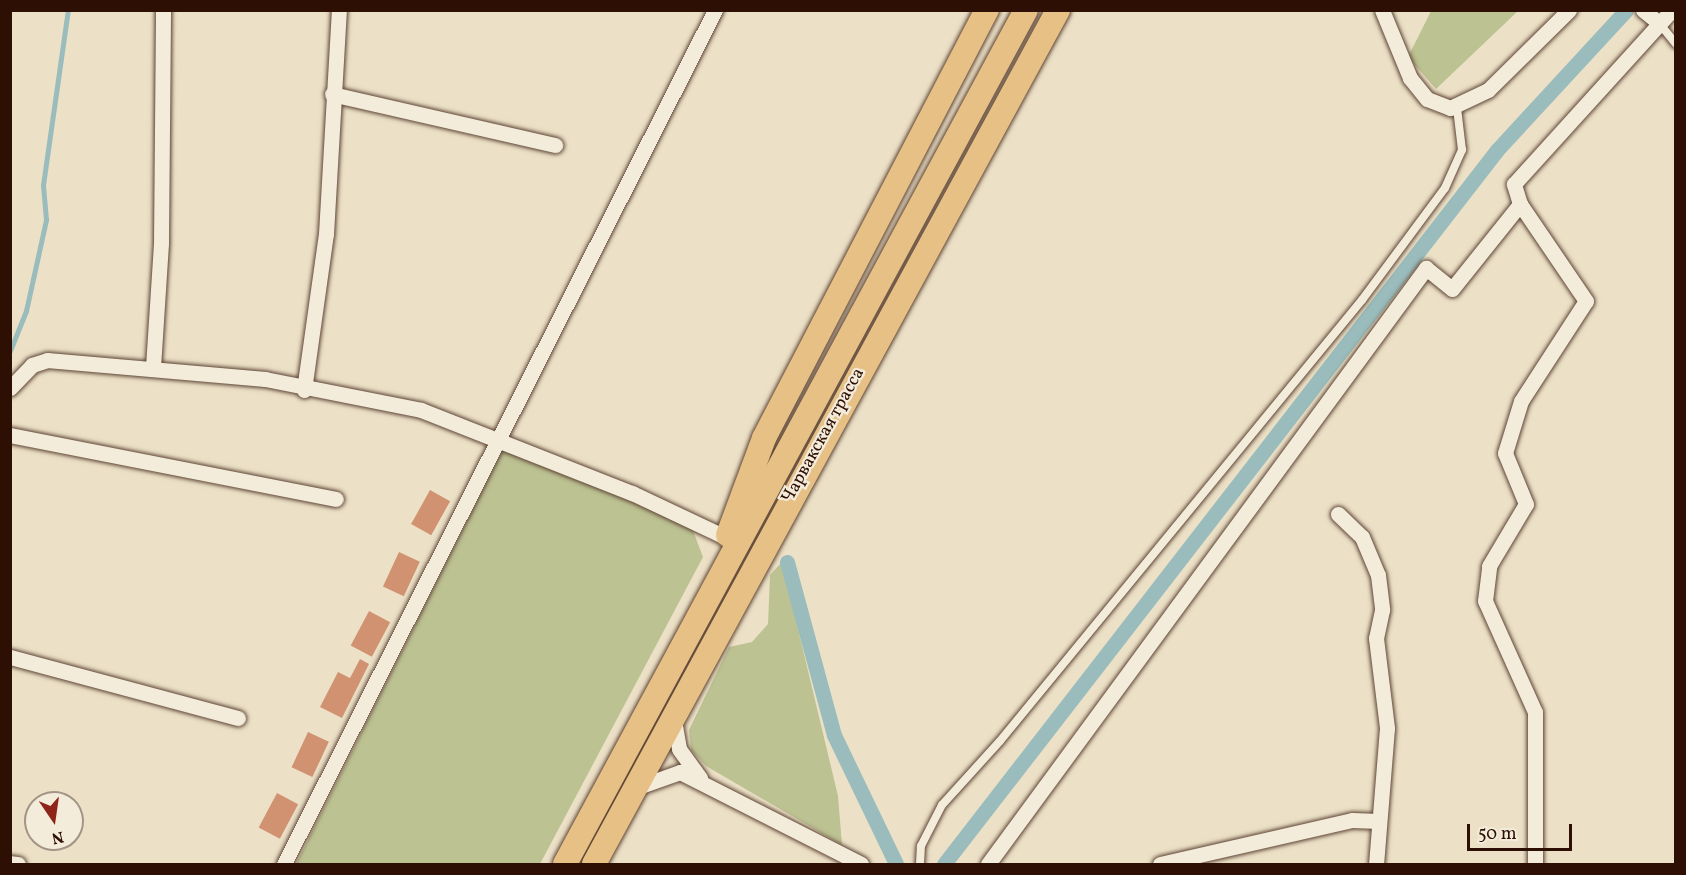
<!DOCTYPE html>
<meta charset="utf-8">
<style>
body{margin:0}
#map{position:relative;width:1686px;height:875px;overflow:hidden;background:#ece1c7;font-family:Vollkorn,serif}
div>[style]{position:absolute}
.green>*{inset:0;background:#bcc292}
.stream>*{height:4.5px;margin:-2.25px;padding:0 2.25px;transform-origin:2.25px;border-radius:2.25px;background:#9abcbc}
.canal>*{height:15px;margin:-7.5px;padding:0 7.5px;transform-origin:7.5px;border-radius:7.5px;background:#9abcbc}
.building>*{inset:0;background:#d19271;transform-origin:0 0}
.roads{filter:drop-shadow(0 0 2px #5e4435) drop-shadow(0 0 2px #5e4435)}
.service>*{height:8px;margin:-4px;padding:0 4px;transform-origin:4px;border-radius:4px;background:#f3ecdb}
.minor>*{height:15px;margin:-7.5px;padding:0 7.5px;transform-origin:7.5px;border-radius:7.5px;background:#f3ecdb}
.trunk>*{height:24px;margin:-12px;padding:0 12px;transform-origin:12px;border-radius:12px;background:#e6c084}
span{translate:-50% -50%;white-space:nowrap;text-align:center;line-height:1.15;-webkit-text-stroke:4.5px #f3ecdb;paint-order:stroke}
.street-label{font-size:18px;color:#2e0f04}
.frame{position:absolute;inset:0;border:12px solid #2e0f04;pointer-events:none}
.north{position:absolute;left:24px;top:791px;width:60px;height:60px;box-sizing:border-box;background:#f3ecdb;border:2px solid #a49485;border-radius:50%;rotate:167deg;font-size:16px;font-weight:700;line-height:24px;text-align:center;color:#2e0f04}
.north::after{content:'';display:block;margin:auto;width:21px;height:27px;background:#8f2418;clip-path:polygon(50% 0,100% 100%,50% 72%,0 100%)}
.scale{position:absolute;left:1467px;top:824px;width:105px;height:27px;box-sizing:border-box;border:3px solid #2e0f04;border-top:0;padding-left:8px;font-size:18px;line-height:21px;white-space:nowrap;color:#2e0f04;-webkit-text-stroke:4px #f3ecdb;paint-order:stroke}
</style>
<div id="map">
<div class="green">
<i style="clip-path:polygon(1431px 11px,1518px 11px,1436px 89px,1408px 57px)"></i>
<i style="clip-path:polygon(503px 449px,614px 490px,692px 528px,703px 557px,540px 864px,296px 864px)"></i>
<i style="clip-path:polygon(782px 562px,838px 796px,842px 845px,706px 766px,691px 750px,689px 730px,729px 647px,752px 642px,768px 624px,770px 575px)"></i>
</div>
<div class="stream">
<i style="left:10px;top:351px;width:43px;rotate:-68.2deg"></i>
<i style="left:26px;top:311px;width:93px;rotate:-77.6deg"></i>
<i style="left:46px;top:220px;width:35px;rotate:-95deg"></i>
<i style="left:43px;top:185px;width:177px;rotate:-81.9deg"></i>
</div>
<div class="canal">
<i style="left:787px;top:562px;width:179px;rotate:74.8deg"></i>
<i style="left:834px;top:735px;width:143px;rotate:64.3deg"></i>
<i style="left:944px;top:864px;width:903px;rotate:-52.24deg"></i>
<i style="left:1497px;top:150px;width:190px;rotate:-47.3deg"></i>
</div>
<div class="building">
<i style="left:430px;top:490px;width:23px;height:39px;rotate:29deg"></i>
<i style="left:399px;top:552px;width:23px;height:38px;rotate:25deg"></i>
<i style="left:369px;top:611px;width:24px;height:39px;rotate:28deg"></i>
<i style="clip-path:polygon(360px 659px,369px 664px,342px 718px,320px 707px,338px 672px,350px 678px)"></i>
<i style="left:308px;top:732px;width:23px;height:39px;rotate:25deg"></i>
<i style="left:277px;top:793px;width:24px;height:39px;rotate:28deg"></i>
</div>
<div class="roads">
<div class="service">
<i style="left:1659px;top:23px;width:27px;rotate:51deg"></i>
<i style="left:920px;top:864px;width:18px;rotate:-87deg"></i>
<i style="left:921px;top:846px;width:46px;rotate:-62.9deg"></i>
<i style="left:942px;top:805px;width:86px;rotate:-47.8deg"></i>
<i style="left:1000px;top:741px;width:571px;rotate:-50.62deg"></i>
<i style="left:1362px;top:300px;width:139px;rotate:-53.5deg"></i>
<i style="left:1445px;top:188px;width:42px;rotate:-65.9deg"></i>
<i style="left:1462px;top:150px;width:42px;rotate:-96.8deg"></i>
</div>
<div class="minor">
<i style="left:1382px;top:10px;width:74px;rotate:67.6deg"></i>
<i style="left:1410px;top:78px;width:27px;rotate:51deg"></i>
<i style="left:1427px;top:99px;width:25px;rotate:21deg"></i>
<i style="left:1450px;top:108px;width:42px;rotate:-25.3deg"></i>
<i style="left:1488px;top:90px;width:114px;rotate:-44.6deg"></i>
<i style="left:1643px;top:10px;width:21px;rotate:39deg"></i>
<i style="left:332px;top:94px;width:229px;rotate:12.9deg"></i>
<i style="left:153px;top:367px;width:124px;rotate:-86.3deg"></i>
<i style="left:161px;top:243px;width:233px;rotate:-89.5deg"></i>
<i style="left:10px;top:388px;width:32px;rotate:-46deg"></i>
<i style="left:32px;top:365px;width:16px;rotate:-18deg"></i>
<i style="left:47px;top:360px;width:219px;rotate:5deg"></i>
<i style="left:265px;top:379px;width:159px;rotate:11.2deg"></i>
<i style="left:421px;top:410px;width:227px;rotate:21.5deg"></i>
<i style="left:632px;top:493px;width:105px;rotate:25.3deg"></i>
<i style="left:304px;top:390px;width:158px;rotate:-82deg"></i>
<i style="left:326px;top:234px;width:224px;rotate:-86.7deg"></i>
<i style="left:10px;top:435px;width:332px;rotate:11.1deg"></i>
<i style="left:1338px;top:514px;width:33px;rotate:44deg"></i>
<i style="left:1362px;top:537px;width:41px;rotate:67.2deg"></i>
<i style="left:1378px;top:575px;width:35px;rotate:83deg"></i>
<i style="left:1382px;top:610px;width:29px;rotate:102deg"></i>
<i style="left:1376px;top:638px;width:91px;rotate:83deg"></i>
<i style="left:1387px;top:728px;width:136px;rotate:94.6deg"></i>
<i style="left:10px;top:657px;width:236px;rotate:15deg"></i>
<i style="left:674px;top:720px;width:29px;rotate:80deg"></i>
<i style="left:679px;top:749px;width:36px;rotate:54deg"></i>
<i style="left:638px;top:787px;width:45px;rotate:-19.7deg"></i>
<i style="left:680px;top:772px;width:203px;rotate:26.9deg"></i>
<i style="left:10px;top:863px;width:8px;rotate:7deg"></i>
<i style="left:284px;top:864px;width:957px;rotate:-63.22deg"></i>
<i style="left:988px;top:864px;width:740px;rotate:-53.69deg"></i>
<i style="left:1426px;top:268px;width:33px;rotate:39deg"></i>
<i style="left:1452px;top:289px;width:109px;rotate:-51.3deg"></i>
<i style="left:1160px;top:864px;width:197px;rotate:-12.9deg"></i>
<i style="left:1352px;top:820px;width:27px;rotate:2deg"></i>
<i style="left:1535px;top:864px;width:152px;rotate:-90deg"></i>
<i style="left:1535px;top:712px;width:122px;rotate:-114.2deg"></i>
<i style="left:1485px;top:601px;width:35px;rotate:-83deg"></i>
<i style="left:1489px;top:566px;width:72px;rotate:-59.2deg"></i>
<i style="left:1526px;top:504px;width:55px;rotate:-112.4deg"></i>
<i style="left:1505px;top:453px;width:54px;rotate:-72.9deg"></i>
<i style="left:1521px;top:401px;width:119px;rotate:-57deg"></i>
<i style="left:1586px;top:301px;width:117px;rotate:-124.2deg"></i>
<i style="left:1520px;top:204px;width:21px;rotate:-107deg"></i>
<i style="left:1514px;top:184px;width:235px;rotate:-47.8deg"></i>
</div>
<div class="trunk">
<i style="left:728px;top:535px;width:103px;rotate:-69.6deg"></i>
<i style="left:764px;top:438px;width:483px;rotate:-62.5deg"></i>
<i style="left:565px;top:864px;width:970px;rotate:-61.64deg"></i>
<i style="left:594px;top:864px;width:972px;rotate:-61.48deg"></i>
</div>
</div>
<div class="street-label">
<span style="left:824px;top:436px;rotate:-61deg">Чарвакская трасса</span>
</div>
<div class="frame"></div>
<div class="north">N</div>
<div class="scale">50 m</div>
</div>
